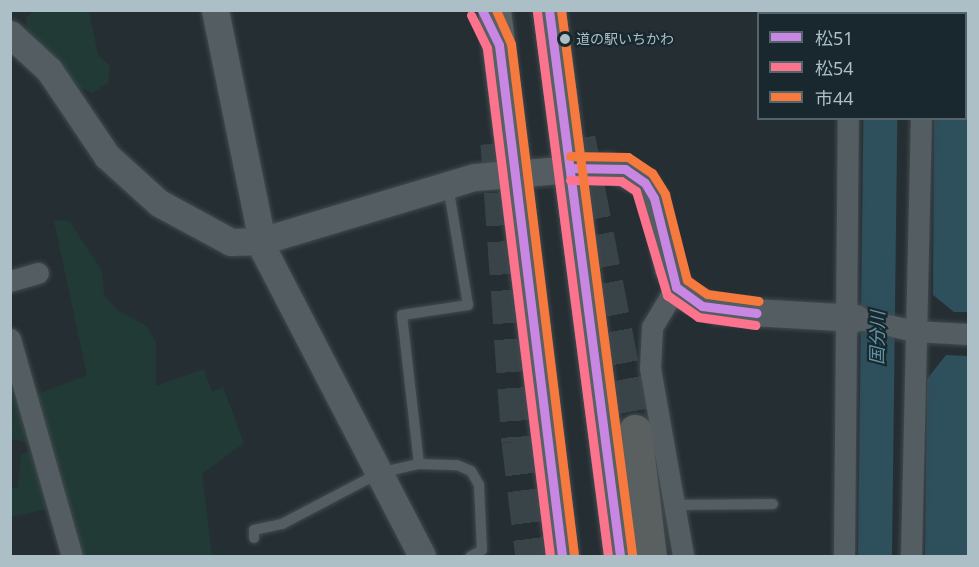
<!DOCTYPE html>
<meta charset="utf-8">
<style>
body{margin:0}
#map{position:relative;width:979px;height:567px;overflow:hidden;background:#252f33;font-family:"Noto Sans","Noto Sans JP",sans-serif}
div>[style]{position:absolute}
.green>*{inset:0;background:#223a36}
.water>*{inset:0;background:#2e4f5c}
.river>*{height:34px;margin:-17px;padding:0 17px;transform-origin:17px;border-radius:17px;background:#2e4f5c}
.motorway-tunnel>*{height:33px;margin-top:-16.5px;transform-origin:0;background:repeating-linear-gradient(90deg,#394449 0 33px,transparent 0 49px)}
.roads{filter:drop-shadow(0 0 2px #424a4e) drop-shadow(0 0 2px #424a4e)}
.service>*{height:10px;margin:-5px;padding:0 5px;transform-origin:5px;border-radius:5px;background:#545d62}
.minor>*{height:21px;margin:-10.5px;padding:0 10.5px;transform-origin:10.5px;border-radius:10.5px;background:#545d62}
.tertiary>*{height:27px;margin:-13.5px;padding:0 13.5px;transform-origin:13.5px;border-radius:13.5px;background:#545d62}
.trunk>*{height:33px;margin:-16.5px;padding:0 16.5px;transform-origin:16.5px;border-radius:16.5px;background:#586062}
.motorway>*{height:33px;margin:-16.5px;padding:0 16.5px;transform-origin:16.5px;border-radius:16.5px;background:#5a5f60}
.bus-1>*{height:9px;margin:-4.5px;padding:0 4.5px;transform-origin:4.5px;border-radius:4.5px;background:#c787e3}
.bus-2>*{height:9px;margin:-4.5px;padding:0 4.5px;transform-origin:4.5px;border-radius:4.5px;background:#fc738d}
.bus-3>*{height:9px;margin:-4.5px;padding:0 4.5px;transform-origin:4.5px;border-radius:4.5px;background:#f6793e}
.dots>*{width:16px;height:16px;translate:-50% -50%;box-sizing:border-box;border:3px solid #18282e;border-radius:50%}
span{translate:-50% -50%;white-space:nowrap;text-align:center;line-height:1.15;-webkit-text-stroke:4.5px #18282e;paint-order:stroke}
.bus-label{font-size:14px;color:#acbec6}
.left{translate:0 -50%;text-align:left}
.water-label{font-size:18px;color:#6296a8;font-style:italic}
.frame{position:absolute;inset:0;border:12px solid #acbec6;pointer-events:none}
.legend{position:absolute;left:757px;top:12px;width:210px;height:108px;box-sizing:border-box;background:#18282e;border:2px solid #53646b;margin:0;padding:8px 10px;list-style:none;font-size:18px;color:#acbec6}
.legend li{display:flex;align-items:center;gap:12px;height:30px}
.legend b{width:30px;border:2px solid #53646b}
</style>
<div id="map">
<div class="green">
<i style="clip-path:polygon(33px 11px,89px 11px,98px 55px,110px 66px,108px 83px,93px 93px,78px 87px,27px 29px,26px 18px)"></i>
<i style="clip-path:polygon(63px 220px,70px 222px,102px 271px,104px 295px,117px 310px,147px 326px,156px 343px,156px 386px,204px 369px,212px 392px,223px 387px,244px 443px,202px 474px,212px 556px,78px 556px,33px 396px,87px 375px,54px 221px)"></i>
<i style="clip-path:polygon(10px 364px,32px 443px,11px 439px)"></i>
<i style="clip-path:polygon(35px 450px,52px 508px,11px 517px,11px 488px,18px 487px,21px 454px)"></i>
</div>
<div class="water">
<i style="clip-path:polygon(935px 11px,968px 11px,968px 312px,954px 312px,933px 295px,934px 119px,966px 118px,966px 14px)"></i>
<i style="clip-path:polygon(946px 355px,968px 356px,968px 556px,925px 556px,927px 379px)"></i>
</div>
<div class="river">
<i style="left:881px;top:14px;width:4px;rotate:-90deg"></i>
<i style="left:875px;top:556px;width:438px;rotate:-89.3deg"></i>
</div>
<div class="motorway-tunnel">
<i style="left:579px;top:138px;width:298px;rotate:79.2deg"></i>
<i style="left:497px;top:143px;width:299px;rotate:86deg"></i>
<i style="left:518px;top:441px;width:116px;rotate:83.1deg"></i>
</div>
<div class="roads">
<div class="service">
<i style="left:419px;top:464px;width:150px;rotate:-96.5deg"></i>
<i style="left:402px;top:315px;width:67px;rotate:-8.6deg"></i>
<i style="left:468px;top:305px;width:109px;rotate:-99.5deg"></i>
<i style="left:677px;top:505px;width:96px;rotate:-0.6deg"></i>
<i style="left:254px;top:538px;width:8px;rotate:-90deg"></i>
<i style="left:254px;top:530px;width:29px;rotate:-12deg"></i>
<i style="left:282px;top:524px;width:110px;rotate:-27.7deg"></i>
<i style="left:379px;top:473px;width:41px;rotate:-12.7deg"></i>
<i style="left:419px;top:464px;width:38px;rotate:2deg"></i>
<i style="left:457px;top:465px;width:15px;rotate:23deg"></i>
<i style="left:471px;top:471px;width:16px;rotate:60deg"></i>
<i style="left:479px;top:485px;width:65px;rotate:87.4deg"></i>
<i style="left:482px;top:550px;width:13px;rotate:151deg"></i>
</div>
<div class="minor">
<i style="left:849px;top:10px;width:4px;rotate:90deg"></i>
<i style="left:922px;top:14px;width:4px;rotate:-90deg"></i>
<i style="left:10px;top:281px;width:29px;rotate:-16deg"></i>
<i style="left:676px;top:287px;width:47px;rotate:121deg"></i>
<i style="left:652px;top:327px;width:41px;rotate:92.8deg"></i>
<i style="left:650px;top:368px;width:191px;rotate:80deg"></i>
<i style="left:856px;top:318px;width:59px;rotate:12.6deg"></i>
<i style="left:914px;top:331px;width:54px;rotate:3.2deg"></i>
<i style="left:10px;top:339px;width:226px;rotate:74.1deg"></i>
<i style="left:844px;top:556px;width:438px;rotate:-89.5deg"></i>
<i style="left:911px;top:556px;width:438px;rotate:-88.7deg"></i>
</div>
<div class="tertiary">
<i style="left:215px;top:10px;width:246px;rotate:78.5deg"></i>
<i style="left:264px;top:251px;width:343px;rotate:62.6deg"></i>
<i style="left:10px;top:34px;width:53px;rotate:42.7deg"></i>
<i style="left:49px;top:70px;width:104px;rotate:56deg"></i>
<i style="left:107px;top:156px;width:70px;rotate:42.1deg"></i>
<i style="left:159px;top:203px;width:82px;rotate:28.4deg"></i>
<i style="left:231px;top:242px;width:30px;rotate:-2deg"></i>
<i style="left:261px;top:241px;width:223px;rotate:-16.7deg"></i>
<i style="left:475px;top:177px;width:133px;rotate:-4.7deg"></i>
<i style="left:608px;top:166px;width:41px;rotate:24.7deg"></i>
<i style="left:645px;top:183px;width:17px;rotate:59deg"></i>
<i style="left:654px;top:198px;width:72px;rotate:78.8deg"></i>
<i style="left:668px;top:269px;width:32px;rotate:58deg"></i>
<i style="left:685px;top:296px;width:36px;rotate:23deg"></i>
<i style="left:718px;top:310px;width:138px;rotate:3.3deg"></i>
</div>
<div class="trunk">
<i style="left:494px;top:10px;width:550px;rotate:82.9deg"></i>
<i style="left:549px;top:10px;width:551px;rotate:82.59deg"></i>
</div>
<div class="motorway">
<i style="left:635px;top:431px;width:126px;rotate:83.2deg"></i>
</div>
</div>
<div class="bus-1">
<i style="left:482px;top:10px;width:39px;rotate:64deg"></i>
<i style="left:499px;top:45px;width:515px;rotate:82.97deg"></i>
<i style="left:549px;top:10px;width:551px;rotate:82.59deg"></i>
<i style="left:570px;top:168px;width:55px;rotate:1deg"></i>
<i style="left:625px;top:169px;width:24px;rotate:35deg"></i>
<i style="left:645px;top:183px;width:17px;rotate:59deg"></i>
<i style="left:654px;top:198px;width:92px;rotate:76.1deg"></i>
<i style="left:676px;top:287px;width:32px;rotate:36deg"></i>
<i style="left:702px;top:306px;width:55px;rotate:7.3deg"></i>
</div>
<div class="bus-2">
<i style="left:537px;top:12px;width:549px;rotate:82.56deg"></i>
<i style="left:471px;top:15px;width:37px;rotate:64deg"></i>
<i style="left:487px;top:48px;width:512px;rotate:82.93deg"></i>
<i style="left:570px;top:180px;width:51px;rotate:1.1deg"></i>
<i style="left:621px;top:181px;width:18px;rotate:34deg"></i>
<i style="left:636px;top:191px;width:109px;rotate:73.4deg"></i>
<i style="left:667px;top:295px;width:38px;rotate:35deg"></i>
<i style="left:698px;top:317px;width:58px;rotate:8deg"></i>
</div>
<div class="bus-3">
<i style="left:496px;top:10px;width:37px;rotate:66deg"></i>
<i style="left:511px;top:44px;width:515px;rotate:82.97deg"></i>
<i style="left:561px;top:10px;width:549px;rotate:82.56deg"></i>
<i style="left:570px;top:156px;width:58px;rotate:1deg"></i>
<i style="left:628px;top:157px;width:29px;rotate:34deg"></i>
<i style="left:652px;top:173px;width:25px;rotate:58deg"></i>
<i style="left:665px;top:194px;width:89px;rotate:75.7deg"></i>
<i style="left:687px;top:280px;width:24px;rotate:35deg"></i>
<i style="left:707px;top:294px;width:52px;rotate:7.7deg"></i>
</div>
<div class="dots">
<i style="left:565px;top:39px;background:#acbec6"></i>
</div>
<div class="bus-label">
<span class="left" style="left:576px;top:39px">道の駅いちかわ</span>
</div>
<div class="water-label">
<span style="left:877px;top:338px;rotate:-89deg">国分川</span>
</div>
<div class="frame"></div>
<ul class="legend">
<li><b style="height:8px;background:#c787e3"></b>松51</li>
<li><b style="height:8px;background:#fc738d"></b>松54</li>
<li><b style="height:8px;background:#f6793e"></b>市44</li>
</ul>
</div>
